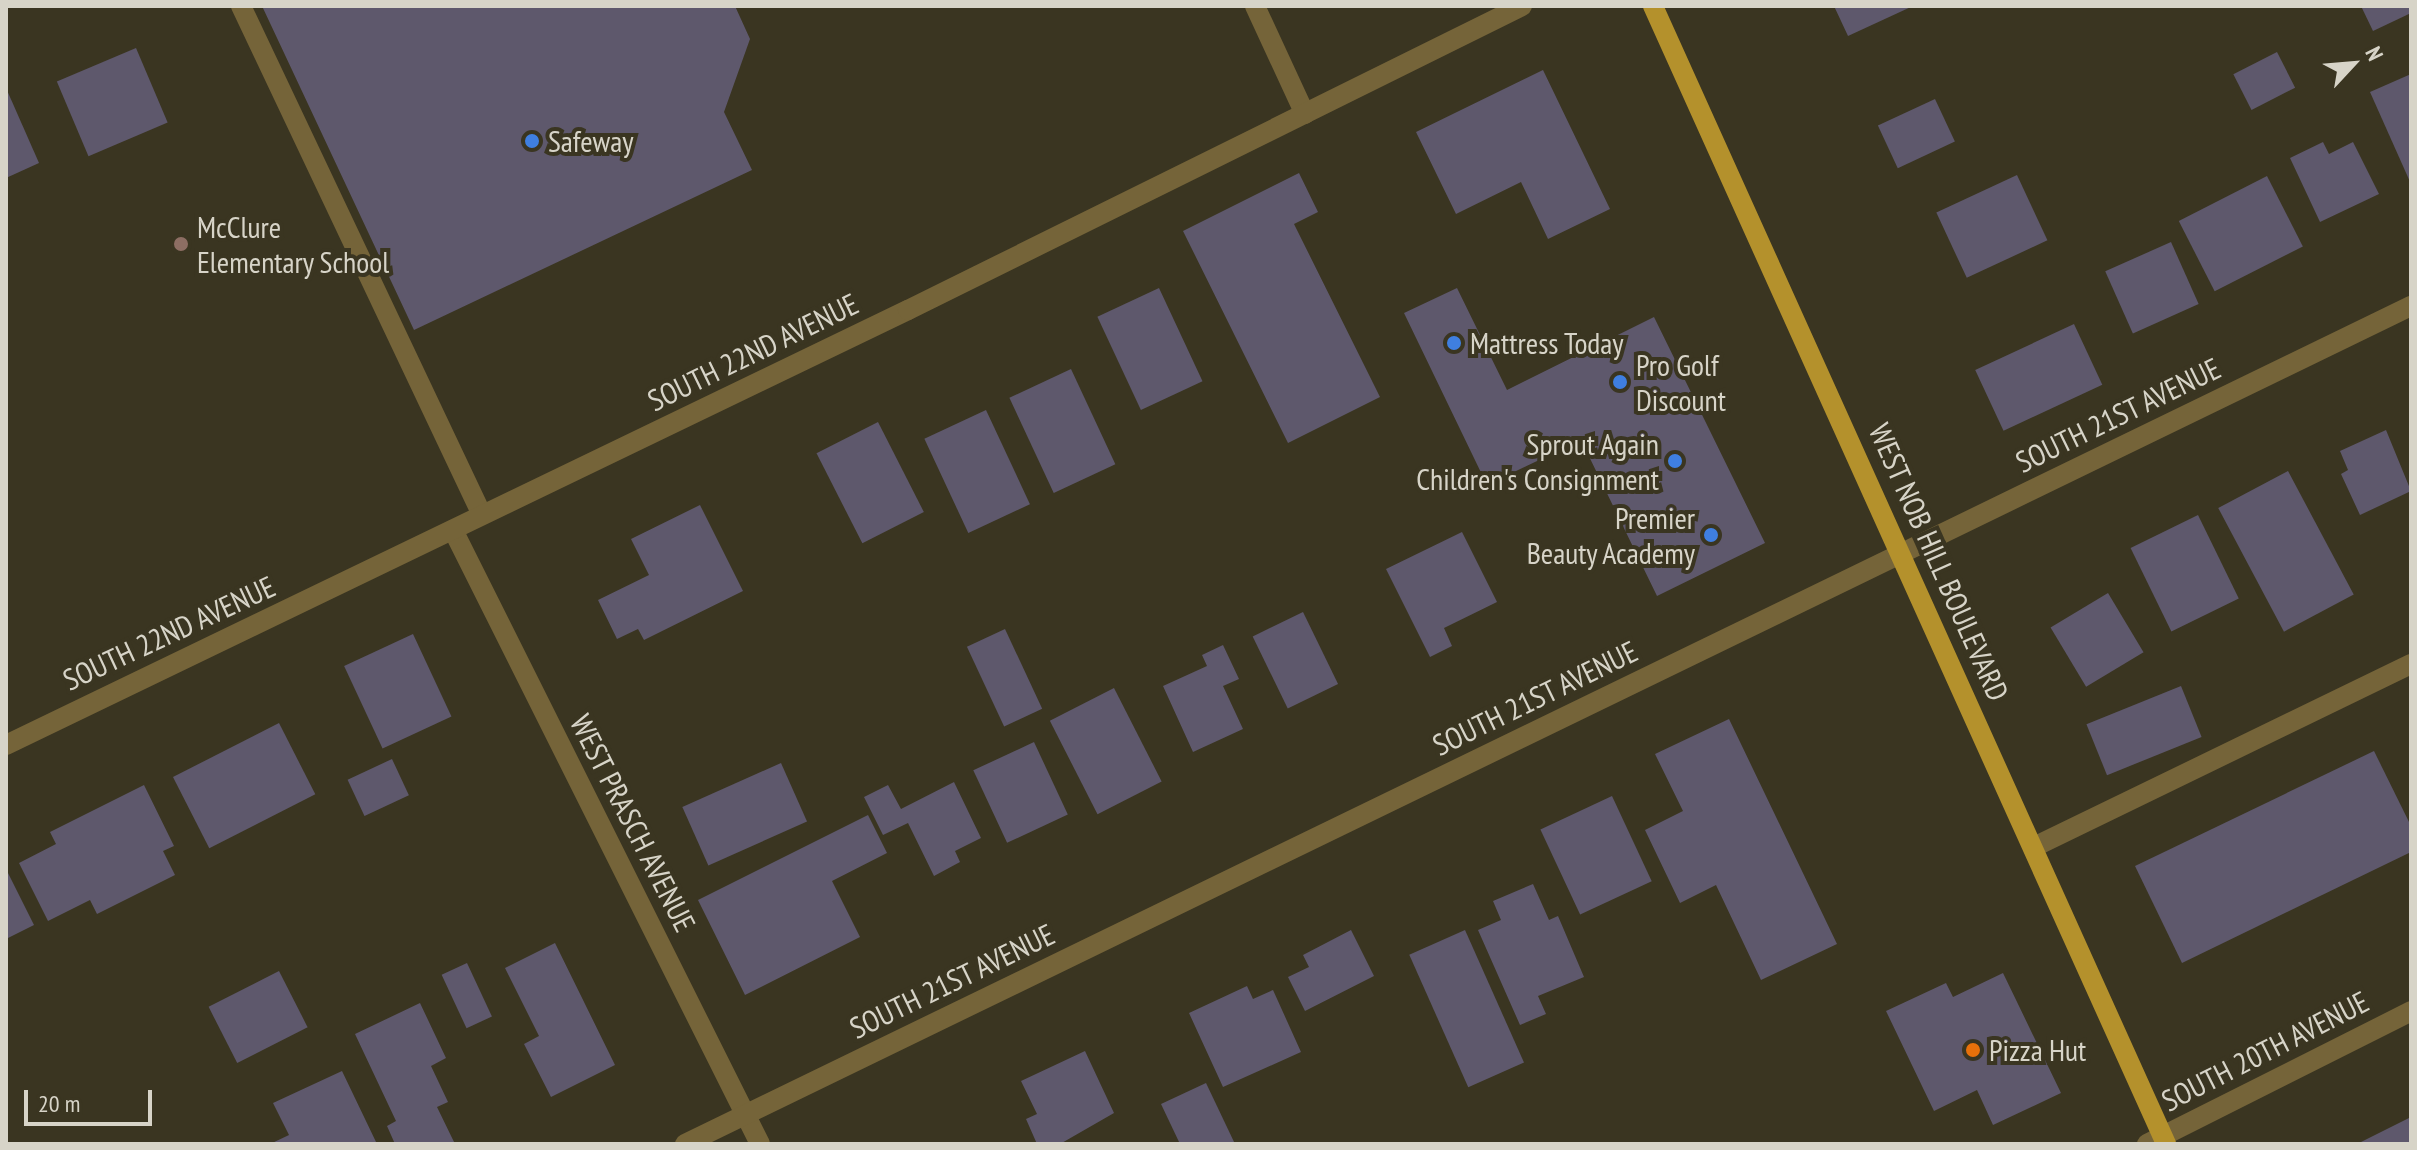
<!DOCTYPE html>
<style>
body{margin:0}
#map{position:relative;width:2417px;height:1150px;overflow:hidden;background:#3a3521;font-family:"PT Sans Narrow",sans-serif}
div>[style]{position:absolute}
.building>*{inset:0;background:#5e586c;transform-origin:0 0}
.lane>*{height:20px;margin:-10px;padding:0 10px;transform-origin:10px;border-radius:10px;background:#756439}
.street>*{height:20px;margin:-10px;padding:0 10px;transform-origin:10px;border-radius:10px;background:#756439}
.primary>*{height:20px;margin:-10px;padding:0 10px;transform-origin:10px;border-radius:10px;background:#b4912c}
.dots>*{width:22px;height:22px;translate:-50% -50%;box-sizing:border-box;border:4px solid #3a3521;border-radius:50%}
span{translate:-50% -50%;white-space:nowrap;text-align:center;line-height:1.15;-webkit-text-stroke:8px #3a3521;paint-order:stroke}
.poi-label{font-size:30px;color:#d7d4c8}
.left{translate:0 -50%;text-align:left}
.right{translate:-100% -50%;text-align:right}
.street-label{font-size:30px;color:#d7d4c8}
.frame{position:absolute;inset:0;border:8px solid #d7d4c8;pointer-events:none}
.north{position:absolute;left:2313px;top:24px;width:80px;height:80px;-webkit-text-stroke:6px #3a3521;paint-order:stroke;rotate:64deg;font-size:22px;font-weight:700;line-height:32px;text-align:center;color:#d7d4c8}
.north::after{content:'';display:block;margin:auto;width:28px;height:36px;background:#d7d4c8;clip-path:polygon(50% 0,100% 100%,50% 72%,0 100%)}
.scale{position:absolute;left:24px;top:1090px;width:128px;height:36px;box-sizing:border-box;border:4px solid #d7d4c8;border-top:0;padding-left:10px;font-size:24px;line-height:28px;white-space:nowrap;color:#d7d4c8;-webkit-text-stroke:6px #3a3521;paint-order:stroke}
</style>
<div id="map">
<div class="building">
<i style="clip-path:polygon(262px 6px,735px 6px,750px 39px,724px 112px,752px 170px,414px 330px)"></i>
<i style="clip-path:polygon(1834px 6px,1913px 6px,1848px 36px)"></i>
<i style="clip-path:polygon(2361px 6px,2411px 6px,2411px 13px,2373px 31px)"></i>
<i style="left:136px;top:48px;width:81px;height:86px;rotate:67deg"></i>
<i style="left:2277px;top:52px;width:40px;height:49px;rotate:63deg"></i>
<i style="clip-path:polygon(1543px 70px,1610px 209px,1548px 239px,1521px 182px,1456px 214px,1416px 132px)"></i>
<i style="clip-path:polygon(2411px 74px,2411px 184px,2370px 92px)"></i>
<i style="clip-path:polygon(6px 88px,39px 163px,6px 178px)"></i>
<i style="left:1935px;top:99px;width:47px;height:63px;rotate:65deg"></i>
<i style="clip-path:polygon(2323px 142px,2329px 154px,2353px 142px,2379px 194px,2320px 222px,2290px 158px)"></i>
<i style="clip-path:polygon(1299px 173px,1318px 212px,1294px 224px,1380px 397px,1288px 443px,1183px 231px)"></i>
<i style="left:2017px;top:175px;width:72px;height:89px;rotate:65deg"></i>
<i style="left:2267px;top:176px;width:79px;height:99px;rotate:63deg"></i>
<i style="left:2171px;top:242px;width:68px;height:72px;rotate:66deg"></i>
<i style="left:1159px;top:288px;width:103px;height:68px;rotate:65deg"></i>
<i style="clip-path:polygon(1457px 288px,1507px 390px,1654px 317px,1765px 543px,1657px 596px,1581px 440px,1487px 485px,1404px 313px)"></i>
<i style="left:2074px;top:324px;width:67px;height:109px;rotate:65deg"></i>
<i style="left:1071px;top:369px;width:105px;height:68px;rotate:65deg"></i>
<i style="left:986px;top:410px;width:104px;height:68px;rotate:65deg"></i>
<i style="left:878px;top:422px;width:101px;height:69px;rotate:63deg"></i>
<i style="clip-path:polygon(2386px 430px,2411px 491px,2360px 515px,2341px 474px,2348px 470px,2340px 451px)"></i>
<i style="left:2288px;top:471px;width:140px;height:79px;rotate:62deg"></i>
<i style="clip-path:polygon(700px 505px,743px 591px,644px 640px,638px 629px,617px 639px,598px 600px,649px 575px,631px 539px)"></i>
<i style="left:2198px;top:515px;width:93px;height:75px;rotate:64deg"></i>
<i style="clip-path:polygon(1462px 532px,1497px 602px,1444px 628px,1452px 646px,1430px 657px,1386px 569px)"></i>
<i style="left:2108px;top:593px;width:69px;height:67px;rotate:59deg"></i>
<i style="left:1303px;top:612px;width:80px;height:56px;rotate:64deg"></i>
<i style="left:1005px;top:629px;width:88px;height:42px;rotate:65deg"></i>
<i style="left:413px;top:634px;width:91px;height:76px;rotate:65deg"></i>
<i style="clip-path:polygon(1223px 645px,1239px 679px,1223px 686px,1243px 729px,1193px 752px,1163px 686px,1207px 666px,1202px 655px)"></i>
<i style="left:2181px;top:686px;width:55px;height:102px;rotate:68deg"></i>
<i style="left:1114px;top:688px;width:105px;height:72px;rotate:63deg"></i>
<i style="clip-path:polygon(1729px 719px,1837px 944px,1761px 980px,1716px 885px,1680px 903px,1645px 830px,1683px 811px,1655px 754px)"></i>
<i style="left:279px;top:723px;width:80px;height:119px;rotate:63deg"></i>
<i style="left:1034px;top:742px;width:80px;height:67px;rotate:65deg"></i>
<i style="clip-path:polygon(2374px 751px,2411px 826px,2411px 852px,2182px 963px,2135px 866px)"></i>
<i style="left:392px;top:759px;width:40px;height:49px;rotate:65deg"></i>
<i style="left:781px;top:763px;width:64px;height:108px;rotate:66deg"></i>
<i style="clip-path:polygon(954px 782px,981px 838px,955px 851px,960px 862px,934px 876px,908px 823px,883px 835px,864px 797px,888px 785px,901px 809px)"></i>
<i style="clip-path:polygon(144px 785px,174px 846px,163px 851px,175px 875px,97px 914px,90px 900px,48px 921px,19px 863px,56px 844px,50px 832px)"></i>
<i style="left:1612px;top:796px;width:94px;height:79px;rotate:65deg"></i>
<i style="clip-path:polygon(868px 815px,887px 853px,832px 881px,860px 937px,745px 995px,698px 900px)"></i>
<i style="clip-path:polygon(6px 869px,34px 925px,6px 939px)"></i>
<i style="clip-path:polygon(1533px 884px,1549px 920px,1558px 916px,1584px 977px,1538px 996px,1546px 1014px,1520px 1025px,1478px 930px,1501px 920px,1493px 901px)"></i>
<i style="clip-path:polygon(1351px 930px,1374px 976px,1305px 1011px,1288px 977px,1309px 967px,1303px 955px)"></i>
<i style="left:1465px;top:930px;width:145px;height:61px;rotate:66deg"></i>
<i style="clip-path:polygon(555px 943px,615px 1065px,551px 1097px,524px 1044px,539px 1036px,505px 968px)"></i>
<i style="left:467px;top:963px;width:59px;height:28px;rotate:65deg"></i>
<i style="left:279px;top:971px;width:63px;height:79px;rotate:63deg"></i>
<i style="clip-path:polygon(2003px 973px,2061px 1093px,1993px 1125px,1977px 1090px,1934px 1111px,1886px 1011px,1946px 983px,1953px 997px)"></i>
<i style="clip-path:polygon(1247px 986px,1253px 999px,1273px 990px,1301px 1052px,1223px 1087px,1189px 1013px)"></i>
<i style="clip-path:polygon(420px 1003px,446px 1058px,431px 1066px,448px 1102px,437px 1107px,455px 1144px,395px 1144px,387px 1126px,396px 1121px,355px 1034px)"></i>
<i style="clip-path:polygon(1085px 1051px,1114px 1113px,1060px 1144px,1037px 1144px,1026px 1119px,1037px 1114px,1021px 1081px)"></i>
<i style="clip-path:polygon(342px 1071px,377px 1144px,270px 1144px,289px 1135px,273px 1103px)"></i>
<i style="clip-path:polygon(1206px 1083px,1235px 1144px,1180px 1144px,1161px 1104px)"></i>
<i style="clip-path:polygon(2411px 1117px,2411px 1144px,2357px 1144px)"></i>
</div>
<div class="lane">
<i style="left:241px;top:6px;width:563px;rotate:64.66deg"></i>
<i style="left:1255px;top:6px;width:119px;rotate:65.2deg"></i>
<i style="left:2034px;top:847px;width:419px;rotate:-25.9deg"></i>
</div>
<div class="street">
<i style="left:453px;top:530px;width:686px;rotate:63.43deg"></i>
<i style="left:6px;top:745px;width:1001px;rotate:-25.75deg"></i>
<i style="left:908px;top:310px;width:685px;rotate:-26.34deg"></i>
<i style="left:685px;top:1144px;width:1919px;rotate:-25.9deg"></i>
<i style="left:2147px;top:1144px;width:296px;rotate:-26.7deg"></i>
</div>
<div class="primary">
<i style="left:1653px;top:6px;width:1248px;rotate:65.73deg"></i>
</div>
<div class="dots">
<i style="left:532px;top:141px;background:#3f7fe0"></i>
<i style="left:181px;top:244px;background:#8d6e63"></i>
<i style="left:1454px;top:343px;background:#3f7fe0"></i>
<i style="left:1620px;top:382px;background:#3f7fe0"></i>
<i style="left:1675px;top:461px;background:#3f7fe0"></i>
<i style="left:1711px;top:535px;background:#3f7fe0"></i>
<i style="left:1973px;top:1050px;background:#e8710a"></i>
</div>
<div class="poi-label">
<span class="left" style="left:548px;top:141px">Safeway</span>
<span class="left" style="left:197px;top:244px">McClure<br>Elementary School</span>
<span class="left" style="left:1470px;top:343px">Mattress Today</span>
<span class="left" style="left:1636px;top:382px">Pro Golf<br>Discount</span>
<span class="right" style="left:1659px;top:461px">Sprout Again<br>Children's Consignment</span>
<span class="right" style="left:1695px;top:535px">Premier<br>Beauty Academy</span>
<span class="left" style="left:1989px;top:1050px">Pizza Hut</span>
</div>
<div class="street-label">
<span style="left:753px;top:352px;rotate:-26deg">SOUTH 22ND AVENUE</span>
<span style="left:2118px;top:415px;rotate:-26deg">SOUTH 21ST AVENUE</span>
<span style="left:1939px;top:562px;rotate:66deg">WEST NOB HILL BOULEVARD</span>
<span style="left:169px;top:633px;rotate:-25deg">SOUTH 22ND AVENUE</span>
<span style="left:1535px;top:698px;rotate:-26deg">SOUTH 21ST AVENUE</span>
<span style="left:633px;top:823px;rotate:63deg">WEST PRASCH AVENUE</span>
<span style="left:952px;top:981px;rotate:-26deg">SOUTH 21ST AVENUE</span>
<span style="left:2265px;top:1051px;rotate:-27deg">SOUTH 20TH AVENUE</span>
</div>
<div class="frame"></div>
<div class="north">N</div>
<div class="scale">20 m</div>
</div>
